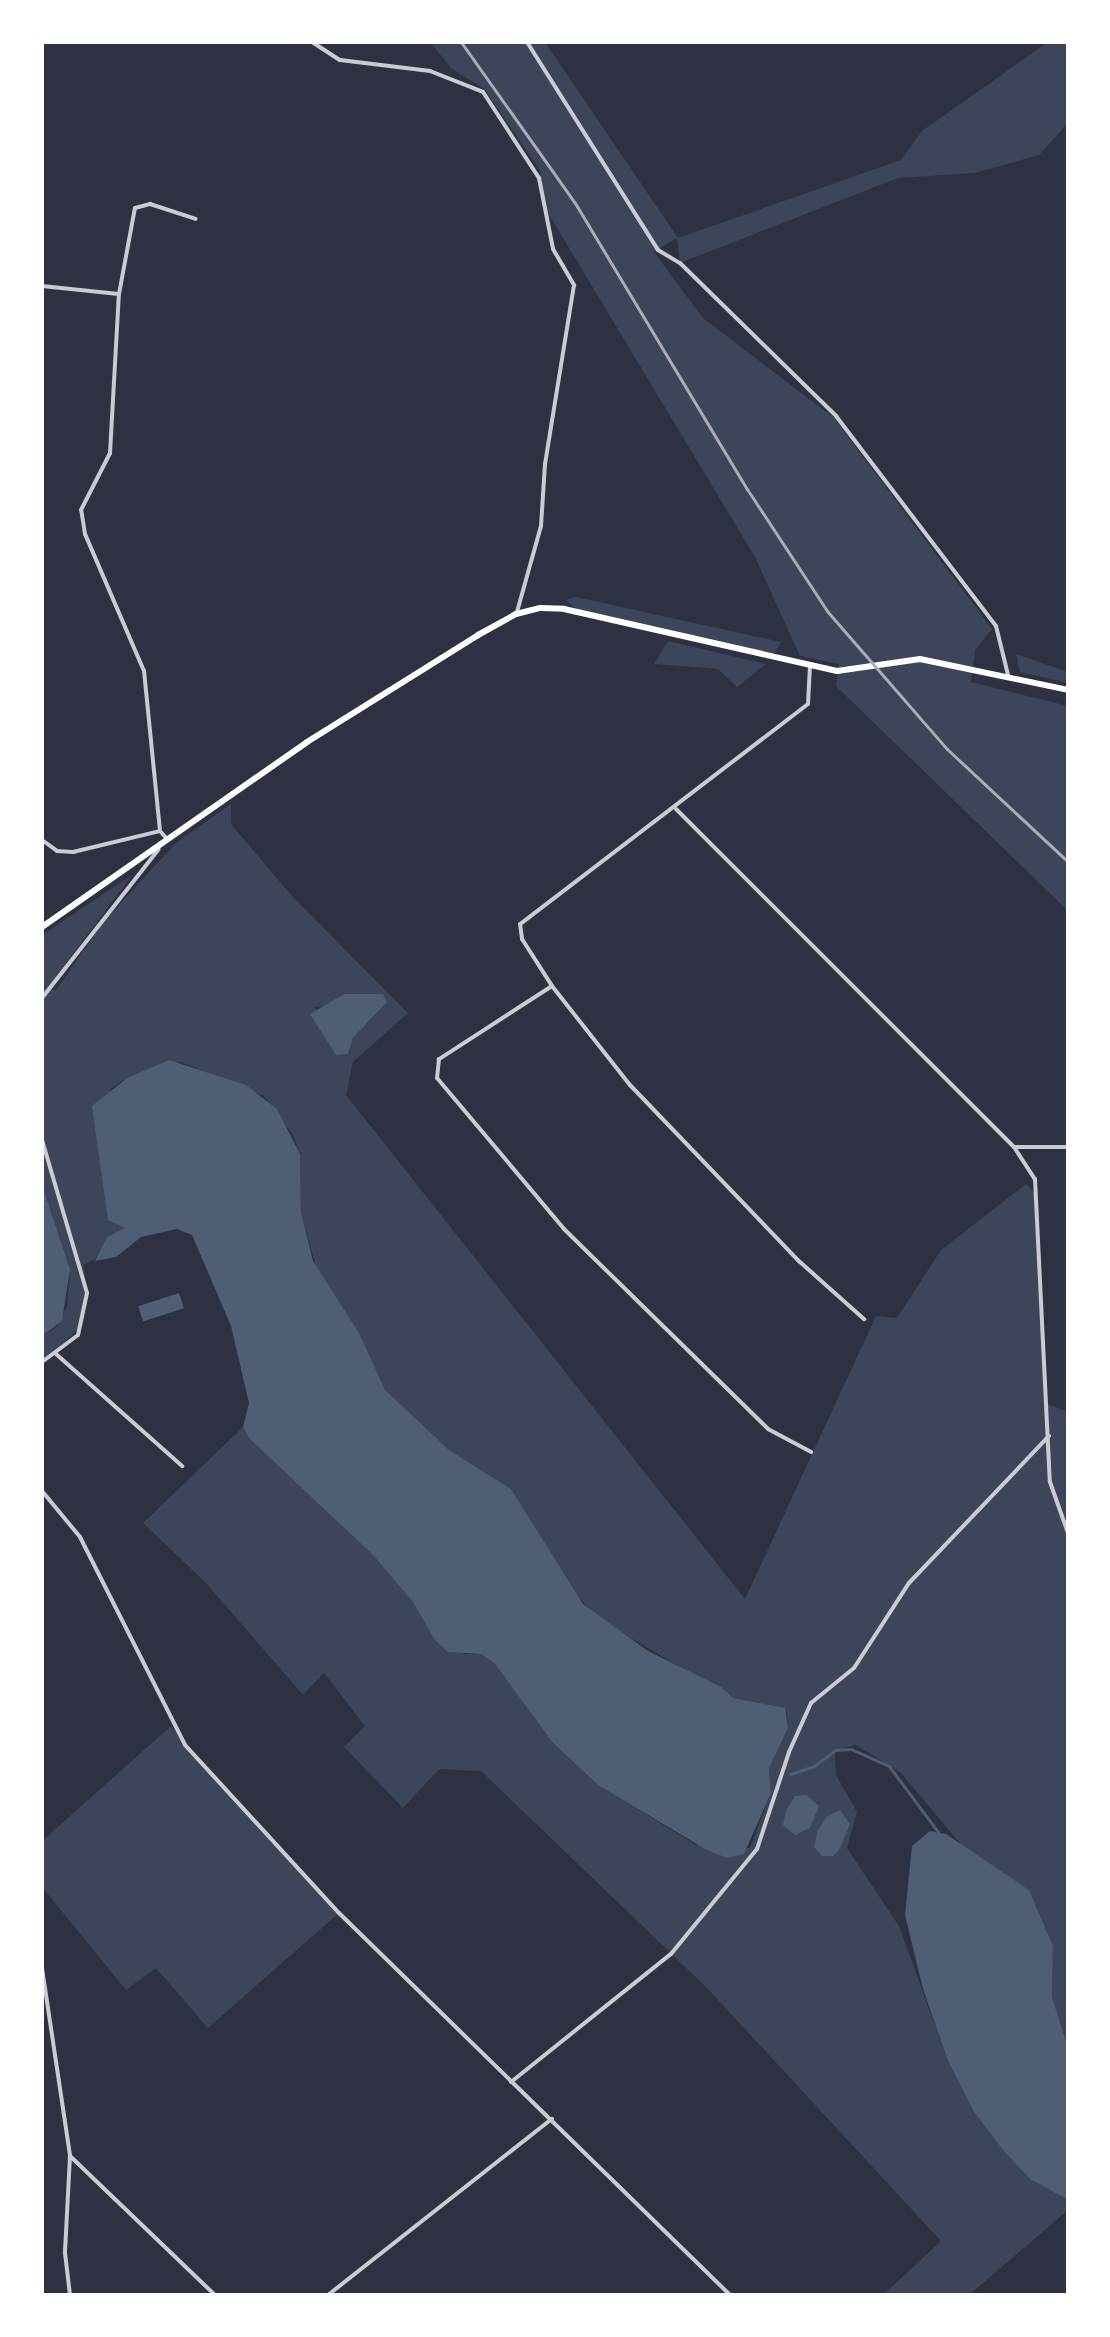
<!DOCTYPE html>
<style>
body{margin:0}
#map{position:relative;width:1110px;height:2337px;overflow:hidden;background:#2d3142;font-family:"Roboto Condensed",sans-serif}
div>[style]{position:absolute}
.green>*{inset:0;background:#3c4559}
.water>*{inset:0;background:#4f5d75;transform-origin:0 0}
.stream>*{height:3px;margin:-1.5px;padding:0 1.5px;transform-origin:1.5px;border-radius:1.5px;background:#4f5d75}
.minor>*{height:4px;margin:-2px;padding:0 2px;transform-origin:2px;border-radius:2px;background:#caccd0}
.secondary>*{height:6px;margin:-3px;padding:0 3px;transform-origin:3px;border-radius:3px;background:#fff}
.rail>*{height:3px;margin:-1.5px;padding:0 1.5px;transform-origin:1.5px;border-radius:1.5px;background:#abadb3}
span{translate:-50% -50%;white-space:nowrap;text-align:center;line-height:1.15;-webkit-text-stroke:7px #fff;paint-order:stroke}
.frame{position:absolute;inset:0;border:44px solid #fff;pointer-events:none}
</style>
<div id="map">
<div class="green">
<i style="clip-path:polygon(430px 42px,545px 42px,678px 238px,901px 160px,922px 131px,1048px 42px,1068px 42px,1068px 123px,1039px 155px,975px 173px,898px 178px,680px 263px,677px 238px,654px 252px,703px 318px,834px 418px,992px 629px,975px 650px,971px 682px,1068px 706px,1068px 911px,836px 686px,839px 664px,800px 656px,755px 557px,545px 208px,540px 170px,484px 89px,451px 68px)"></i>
<i style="clip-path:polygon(576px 597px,781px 642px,773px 656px,581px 613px,566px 600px)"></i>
<i style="clip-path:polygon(668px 641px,766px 664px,737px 687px,718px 669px,654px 664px)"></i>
<i style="clip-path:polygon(1016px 654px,1068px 672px,1068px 683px,1020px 672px)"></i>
<i style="clip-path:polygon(evenodd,231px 804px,231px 824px,292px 896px,408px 1013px,353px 1062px,346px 1095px,745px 1599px,876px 1316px,897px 1318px,941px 1250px,1026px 1184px,1036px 1194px,1048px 1404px,1068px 1412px,1068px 2048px,1052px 1997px,1053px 1947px,1029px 1890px,964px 1848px,900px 1772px,856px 1745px,835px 1750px,836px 1775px,857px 1812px,847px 1848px,899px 1926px,948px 2061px,974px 2112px,1030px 2179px,1068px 2200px,1068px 2210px,969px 2295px,883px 2295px,941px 2241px,706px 1987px,481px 1771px,439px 1769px,403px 1808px,344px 1747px,365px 1726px,324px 1673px,303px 1695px,205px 1582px,143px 1523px,243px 1427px,373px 1555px,463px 1654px,481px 1654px,495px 1664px,552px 1742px,598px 1785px,696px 1845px,750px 1848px,771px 1793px,769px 1769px,788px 1728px,787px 1712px,733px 1698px,600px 1620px,566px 1584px,511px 1489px,449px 1450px,389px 1397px,316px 1267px,301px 1212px,300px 1154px,293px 1135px,264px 1096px,181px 1062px,127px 1078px,110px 1089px,125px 1230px,113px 1234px,95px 1259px,83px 1265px,87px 1293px,82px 1326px,42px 1362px,42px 1336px,58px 1326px,67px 1306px,70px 1269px,42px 1185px,42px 935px,132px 875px,47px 989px,56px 990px,105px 920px,176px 843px,231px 804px,387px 1002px,353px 1038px,348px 1054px,314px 1007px,387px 1002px)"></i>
<i style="clip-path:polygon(171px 1726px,339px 1913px,208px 2028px,156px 1968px,126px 1990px,42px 1887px,42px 1841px)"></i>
</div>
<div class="water">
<i style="clip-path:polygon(344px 994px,383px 994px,387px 1002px,353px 1038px,348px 1054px,336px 1055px,310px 1014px)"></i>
<i style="clip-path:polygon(169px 1060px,246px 1085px,277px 1109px,300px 1154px,301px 1212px,313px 1261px,359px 1333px,385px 1390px,449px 1450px,511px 1489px,583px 1604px,648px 1651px,721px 1687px,733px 1698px,785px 1708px,788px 1728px,769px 1769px,771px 1793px,744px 1854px,727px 1858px,705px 1849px,598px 1785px,552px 1742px,495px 1664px,481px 1654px,448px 1652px,435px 1640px,413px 1602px,373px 1555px,249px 1438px,243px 1427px,249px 1403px,231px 1326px,192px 1235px,177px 1229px,141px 1237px,116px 1257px,95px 1261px,107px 1237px,125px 1228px,108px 1220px,92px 1106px,127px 1078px)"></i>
<i style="clip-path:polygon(42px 1185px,70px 1269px,62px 1321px,42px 1336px)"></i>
<i style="left:179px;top:1293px;width:16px;height:43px;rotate:72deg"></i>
<i style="clip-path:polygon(806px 1795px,819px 1806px,810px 1828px,795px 1835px,783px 1825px,786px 1811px,795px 1796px)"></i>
<i style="clip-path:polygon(840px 1810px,850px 1824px,839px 1850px,833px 1856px,822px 1856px,814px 1847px,817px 1832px,826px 1817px)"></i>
<i style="clip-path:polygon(930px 1831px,946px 1834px,1029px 1890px,1053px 1946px,1052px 1997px,1068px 2048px,1068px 2200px,1030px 2179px,1004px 2151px,974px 2112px,948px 2061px,923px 1989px,905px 1915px,912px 1846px)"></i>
</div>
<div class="stream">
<i style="left:790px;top:1774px;width:25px;rotate:-18deg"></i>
<i style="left:814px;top:1766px;width:26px;rotate:-37deg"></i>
<i style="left:835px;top:1750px;width:16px;rotate:-4deg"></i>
<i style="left:851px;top:1749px;width:42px;rotate:24.1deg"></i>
<i style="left:889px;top:1766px;width:82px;rotate:53.4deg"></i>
</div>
<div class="minor">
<i style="left:312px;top:42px;width:33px;rotate:33deg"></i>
<i style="left:340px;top:60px;width:91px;rotate:7deg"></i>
<i style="left:430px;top:71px;width:57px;rotate:21.6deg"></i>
<i style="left:483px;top:92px;width:103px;rotate:56.9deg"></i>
<i style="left:539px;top:178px;width:72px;rotate:78.8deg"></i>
<i style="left:553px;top:249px;width:42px;rotate:59.7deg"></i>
<i style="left:574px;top:285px;width:181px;rotate:99.2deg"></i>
<i style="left:545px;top:464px;width:62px;rotate:93.7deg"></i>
<i style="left:541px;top:526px;width:89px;rotate:105.6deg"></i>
<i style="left:527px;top:42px;width:246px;rotate:57.8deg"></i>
<i style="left:658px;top:250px;width:26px;rotate:31deg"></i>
<i style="left:680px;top:263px;width:219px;rotate:44.4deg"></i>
<i style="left:836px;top:416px;width:264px;rotate:52.7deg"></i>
<i style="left:996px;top:626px;width:50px;rotate:76.2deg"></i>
<i style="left:42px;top:286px;width:77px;rotate:5.9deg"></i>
<i style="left:810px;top:666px;width:38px;rotate:93deg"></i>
<i style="left:808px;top:704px;width:362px;rotate:142.6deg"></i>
<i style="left:520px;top:924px;width:15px;rotate:82deg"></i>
<i style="left:522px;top:939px;width:56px;rotate:57.4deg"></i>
<i style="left:552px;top:986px;width:135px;rotate:147.1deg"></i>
<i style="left:439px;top:1059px;width:19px;rotate:96deg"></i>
<i style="left:437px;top:1078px;width:197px;rotate:49.9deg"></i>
<i style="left:564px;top:1229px;width:286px;rotate:44.4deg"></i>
<i style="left:768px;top:1429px;width:49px;rotate:28.1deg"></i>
<i style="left:676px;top:809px;width:478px;rotate:45deg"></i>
<i style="left:1014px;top:1147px;width:38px;rotate:57deg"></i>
<i style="left:1035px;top:1179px;width:303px;rotate:87.2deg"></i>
<i style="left:1050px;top:1482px;width:54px;rotate:70.6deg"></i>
<i style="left:167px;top:839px;width:11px;rotate:-131deg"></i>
<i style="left:160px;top:831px;width:161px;rotate:-95.7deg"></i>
<i style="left:144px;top:671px;width:149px;rotate:-113.3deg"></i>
<i style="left:85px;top:534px;width:24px;rotate:-99deg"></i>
<i style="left:81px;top:510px;width:64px;rotate:-63deg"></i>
<i style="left:110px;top:453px;width:159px;rotate:-86.8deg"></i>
<i style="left:119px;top:294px;width:87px;rotate:-79.5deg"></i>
<i style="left:135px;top:208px;width:16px;rotate:-15deg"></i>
<i style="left:150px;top:204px;width:48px;rotate:18.1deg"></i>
<i style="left:42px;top:840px;width:19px;rotate:36deg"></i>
<i style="left:57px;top:851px;width:16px;rotate:4deg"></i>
<i style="left:73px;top:852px;width:89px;rotate:-13.6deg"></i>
<i style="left:552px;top:986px;width:126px;rotate:51.8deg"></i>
<i style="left:630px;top:1085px;width:245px;rotate:46.2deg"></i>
<i style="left:800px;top:1262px;width:86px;rotate:41.7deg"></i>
<i style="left:42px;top:998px;width:189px;rotate:-51.9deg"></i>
<i style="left:42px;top:1140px;width:159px;rotate:73.6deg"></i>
<i style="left:87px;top:1293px;width:43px;rotate:102.1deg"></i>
<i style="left:78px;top:1335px;width:45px;rotate:143.1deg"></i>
<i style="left:1014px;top:1147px;width:54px"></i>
<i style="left:56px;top:1354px;width:169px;rotate:41.6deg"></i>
<i style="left:42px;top:1491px;width:60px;rotate:50.4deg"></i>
<i style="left:80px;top:1537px;width:233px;rotate:63.2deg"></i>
<i style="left:185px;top:1745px;width:228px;rotate:47.5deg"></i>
<i style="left:339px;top:1913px;width:547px;rotate:44.33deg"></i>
<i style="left:42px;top:1968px;width:190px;rotate:81.5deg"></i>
<i style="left:70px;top:2156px;width:97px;rotate:93deg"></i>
<i style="left:65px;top:2253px;width:42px;rotate:83.2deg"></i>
<i style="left:511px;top:2082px;width:205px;rotate:-38.7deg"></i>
<i style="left:671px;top:1954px;width:136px;rotate:-50.7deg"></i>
<i style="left:757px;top:1849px;width:102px;rotate:-71.7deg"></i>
<i style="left:789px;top:1752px;width:54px;rotate:-65.8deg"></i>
<i style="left:811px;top:1703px;width:55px;rotate:-39.1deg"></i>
<i style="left:854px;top:1668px;width:101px;rotate:-57.1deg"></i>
<i style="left:909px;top:1583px;width:203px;rotate:-46.4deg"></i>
<i style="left:70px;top:2156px;width:201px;rotate:43.8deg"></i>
<i style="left:328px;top:2295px;width:285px;rotate:-38.2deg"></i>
</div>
<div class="secondary">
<i style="left:42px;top:927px;width:323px;rotate:-34.9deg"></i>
<i style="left:307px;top:742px;width:202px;rotate:-32deg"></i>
<i style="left:478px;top:635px;width:43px;rotate:-28.9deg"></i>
<i style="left:516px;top:614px;width:25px;rotate:-14deg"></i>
<i style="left:540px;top:608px;width:24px;rotate:2deg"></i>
<i style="left:564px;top:609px;width:280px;rotate:12.8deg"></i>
<i style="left:837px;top:671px;width:84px;rotate:-8.2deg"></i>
<i style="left:920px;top:659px;width:151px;rotate:11.8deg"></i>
</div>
<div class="rail">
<i style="left:461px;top:42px;width:197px;rotate:54.7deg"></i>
<i style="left:575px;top:203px;width:334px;rotate:59deg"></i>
<i style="left:747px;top:489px;width:146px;rotate:56.7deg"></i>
<i style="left:827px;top:611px;width:183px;rotate:49deg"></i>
<i style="left:947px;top:749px;width:166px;rotate:43deg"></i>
</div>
<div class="frame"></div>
</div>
